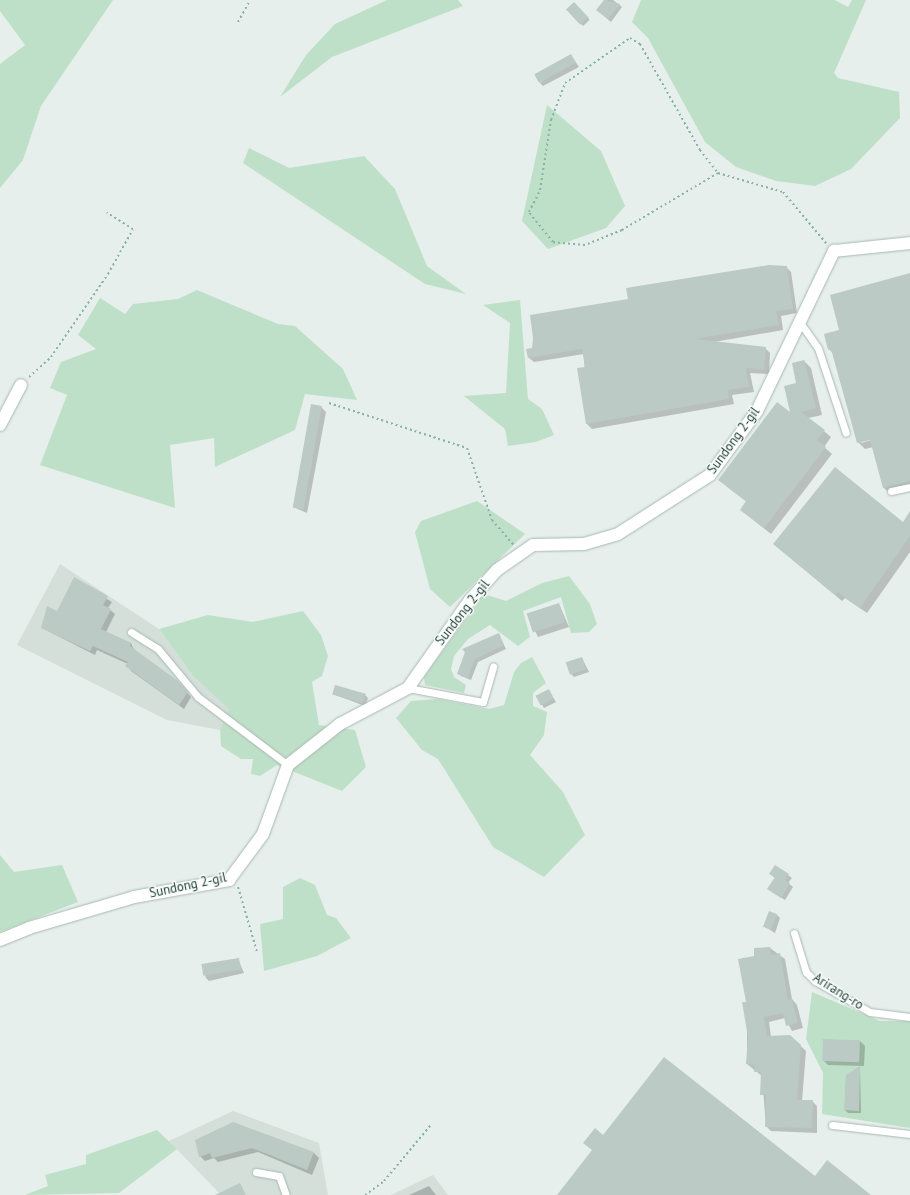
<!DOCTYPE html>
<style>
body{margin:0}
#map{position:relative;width:910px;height:1195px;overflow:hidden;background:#e6efeb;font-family:"PT Sans",sans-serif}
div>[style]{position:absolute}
.built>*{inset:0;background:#d4dfda}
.green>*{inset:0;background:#bfe0c8}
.shadow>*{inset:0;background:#0003;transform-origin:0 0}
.building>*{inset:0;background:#bbcac4;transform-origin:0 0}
.path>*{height:2px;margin-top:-1px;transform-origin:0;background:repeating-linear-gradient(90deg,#86b3a5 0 2px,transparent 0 5px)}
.roads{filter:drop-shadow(0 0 1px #a8b8b2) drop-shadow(0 0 1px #a8b8b2)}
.service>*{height:7px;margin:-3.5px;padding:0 3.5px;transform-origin:3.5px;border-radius:3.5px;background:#fff}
.minor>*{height:12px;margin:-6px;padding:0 6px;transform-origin:6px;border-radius:6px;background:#fff}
span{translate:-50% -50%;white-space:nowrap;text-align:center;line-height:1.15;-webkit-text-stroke:3px #f7fbf9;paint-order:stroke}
.street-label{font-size:13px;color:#24423a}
</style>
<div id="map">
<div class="built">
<i style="clip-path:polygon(60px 564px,159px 629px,193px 676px,230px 709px,220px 730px,167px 720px,17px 645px)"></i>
<i style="clip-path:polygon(233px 1111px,319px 1143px,328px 1195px,221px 1195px,169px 1141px)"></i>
<i style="clip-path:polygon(433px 1175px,448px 1195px,391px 1195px)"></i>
</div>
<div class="green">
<i style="clip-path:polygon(0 0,113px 0,41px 106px,23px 160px,0 188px,0 64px,25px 45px,0 11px)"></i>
<i style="clip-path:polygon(387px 0,458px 0,463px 6px,332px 57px,280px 97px,306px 55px,335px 24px)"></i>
<i style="clip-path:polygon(641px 0,835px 0,848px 7px,852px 0,866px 0,834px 73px,838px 78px,899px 92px,900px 118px,851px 169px,815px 186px,776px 181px,736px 167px,705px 142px,648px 38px,632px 22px)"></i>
<i style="clip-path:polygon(547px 105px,601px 151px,625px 206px,606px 228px,548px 249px,522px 221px)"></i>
<i style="clip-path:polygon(249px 148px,289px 168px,364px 156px,395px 189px,427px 266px,466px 294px,425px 284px,243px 163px)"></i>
<i style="clip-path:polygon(197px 290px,278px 324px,295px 326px,343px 369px,357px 400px,305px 394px,295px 430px,215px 467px,214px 438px,170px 445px,175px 508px,40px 465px,67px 395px,50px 388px,61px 362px,96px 349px,78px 335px,100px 298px,125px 314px,133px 304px,178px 299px)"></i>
<i style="clip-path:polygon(520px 300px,528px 399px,542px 409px,554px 435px,536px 442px,508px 446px,505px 429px,464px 396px,506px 393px,510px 323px,483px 305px)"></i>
<i style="clip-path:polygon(477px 501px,525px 534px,450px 607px,430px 589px,415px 532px,421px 521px)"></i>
<i style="clip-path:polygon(569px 576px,590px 604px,597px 624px,589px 632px,571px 633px,561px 597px,523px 611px,530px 637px,518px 646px,490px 625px,468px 639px,454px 656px,451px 669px,454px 677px,466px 685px,464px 693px,425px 685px,424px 677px,484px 594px,506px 601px,542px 583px)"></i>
<i style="clip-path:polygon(303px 611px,321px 635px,328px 656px,322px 676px,312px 682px,319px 725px,355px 730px,366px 767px,342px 791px,277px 765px,260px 776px,251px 774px,253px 759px,241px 759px,221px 746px,220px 730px,229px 709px,193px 676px,159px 629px,208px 615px,253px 622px)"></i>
<i style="clip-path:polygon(532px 657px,546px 683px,533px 693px,533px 706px,547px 712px,544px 735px,530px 755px,563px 792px,585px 835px,544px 877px,493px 847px,438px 759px,422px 750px,396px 718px,411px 701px,438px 699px,489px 709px,504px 705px,514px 672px,521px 663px)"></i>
<i style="clip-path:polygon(0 855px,14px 872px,62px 865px,78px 902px,0 932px)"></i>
<i style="clip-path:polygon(300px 878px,315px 885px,327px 915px,336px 918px,351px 938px,317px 956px,264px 971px,260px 924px,283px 919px,283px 887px)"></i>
<i style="clip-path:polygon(812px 992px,880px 1021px,910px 1021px,910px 1128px,822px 1114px,823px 1073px,806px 1039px)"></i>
<i style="clip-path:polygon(157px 1130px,177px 1149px,119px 1193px,25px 1195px,48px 1186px,45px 1175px,86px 1164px,86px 1155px)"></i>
</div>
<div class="shadow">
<i style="clip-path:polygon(605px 0,613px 0,622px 7px,611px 22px,597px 10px)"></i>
<i style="left:574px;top:3px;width:23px;height:9px;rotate:47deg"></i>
<i style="clip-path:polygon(571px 55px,579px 67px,543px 86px,540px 83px)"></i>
<i style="clip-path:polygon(786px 267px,791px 272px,797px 313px,781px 316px,783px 330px,714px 342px,765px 348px,770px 353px,769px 374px,750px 373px,754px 392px,732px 395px,734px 404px,592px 429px,587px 424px,584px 354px,534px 362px,528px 357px,533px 349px,629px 300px)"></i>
<i style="clip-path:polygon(evenodd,910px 274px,910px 489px,891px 494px,884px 488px,873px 447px,865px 449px,858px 442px,834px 354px,829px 349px,841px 330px,910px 274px,875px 439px,861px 443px,861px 441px,875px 439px)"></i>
<i style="clip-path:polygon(804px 361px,811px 368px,822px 415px,808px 418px,831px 437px,824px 447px,832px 454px,771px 534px,741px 510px,747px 502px,726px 486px,792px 414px)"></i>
<i style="clip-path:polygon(321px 407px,326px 412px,307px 513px,293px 507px)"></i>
<i style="clip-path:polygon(910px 523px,910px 552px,867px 613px,845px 598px,842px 601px,774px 544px)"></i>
<i style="clip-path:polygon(74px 579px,112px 602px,108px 608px,115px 614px,106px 632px,131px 643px,134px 650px,182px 687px,191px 697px,184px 709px,131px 671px,128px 664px,97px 650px,95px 655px,42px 628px,58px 612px)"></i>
<i style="clip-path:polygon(559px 604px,569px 627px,538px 637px,527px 614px)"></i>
<i style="clip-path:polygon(499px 635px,506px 649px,478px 662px,471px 680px,461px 676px,458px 673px)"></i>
<i style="clip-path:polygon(582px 658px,589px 672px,574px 677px,571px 674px)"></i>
<i style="clip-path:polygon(548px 690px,556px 702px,544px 708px,537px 696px)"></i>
<i style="clip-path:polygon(333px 694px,365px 695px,368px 698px,365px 706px)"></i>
<i style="clip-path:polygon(775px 866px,792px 878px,788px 883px,793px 887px,785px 900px,772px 892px,775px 878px,770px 874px)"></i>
<i style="clip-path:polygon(777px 915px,780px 918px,775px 933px,764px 926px)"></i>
<i style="clip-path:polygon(770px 948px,785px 959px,792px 999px,797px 1005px,803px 1028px,792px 1031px,785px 1018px,769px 1022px,771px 1037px,790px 1036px,806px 1051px,802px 1101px,812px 1101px,817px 1106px,817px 1133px,771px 1131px,766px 1126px,762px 1076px,747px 1064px,747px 1003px,755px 957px)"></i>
<i style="clip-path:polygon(238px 959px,244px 973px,209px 981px,206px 978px,203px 967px)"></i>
<i style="clip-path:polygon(860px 1041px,865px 1046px,864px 1066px,828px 1065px,823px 1060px)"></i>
<i style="clip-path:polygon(860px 1067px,861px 1113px,848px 1113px,845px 1110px,846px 1076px)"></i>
<i style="clip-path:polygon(233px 1123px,314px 1153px,319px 1158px,312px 1175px,258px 1152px,218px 1162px,214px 1158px,205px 1161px,200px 1156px)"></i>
<i style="clip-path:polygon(429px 1186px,436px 1195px,409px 1195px)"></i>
</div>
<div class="building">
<i style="clip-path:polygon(604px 0,620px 4px,608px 19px,596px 10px)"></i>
<i style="left:574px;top:2px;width:21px;height:11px;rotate:47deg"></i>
<i style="left:571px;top:54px;width:10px;height:42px;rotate:61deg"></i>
<i style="clip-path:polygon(769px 265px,787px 266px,793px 309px,776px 311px,779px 325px,695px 339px,766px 347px,764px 370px,746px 368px,749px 387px,728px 390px,729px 399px,586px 424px,577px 368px,585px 367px,582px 349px,528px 358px,526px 349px,532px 348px,533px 338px,530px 315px,628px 299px,626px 288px)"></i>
<i style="clip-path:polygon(910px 273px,910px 481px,883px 488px,870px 440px,857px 443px,831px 349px,828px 350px,824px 334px,839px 330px,830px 295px)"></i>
<i style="clip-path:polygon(804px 360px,816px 408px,801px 412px,825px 430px,817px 440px,826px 447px,764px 528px,740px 510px,746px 501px,718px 480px,777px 402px,790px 412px,784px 386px,796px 383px,792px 363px)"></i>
<i style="left:311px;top:404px;width:11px;height:105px;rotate:10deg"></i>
<i style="clip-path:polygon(835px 467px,903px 522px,910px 511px,910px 536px,860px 608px,838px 592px,835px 595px,773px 544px)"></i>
<i style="clip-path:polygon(74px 577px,108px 596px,103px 605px,111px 609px,101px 629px,131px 643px,130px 646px,178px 681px,188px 692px,179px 705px,125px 666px,128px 662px,93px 646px,90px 651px,41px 628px,47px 606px,57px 611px)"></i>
<i style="left:559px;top:603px;width:20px;height:34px;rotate:72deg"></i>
<i style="clip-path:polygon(499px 633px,504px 645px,475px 659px,468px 678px,457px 674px,465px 652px,462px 649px)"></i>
<i style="left:582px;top:657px;width:13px;height:17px;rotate:72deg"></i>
<i style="left:335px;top:685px;width:32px;height:10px;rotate:16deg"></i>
<i style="left:549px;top:689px;width:11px;height:15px;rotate:63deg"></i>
<i style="clip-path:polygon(775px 865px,789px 874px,785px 880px,790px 883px,781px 898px,767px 889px,775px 877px,769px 874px)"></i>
<i style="left:769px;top:911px;width:9px;height:17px;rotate:21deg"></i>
<i style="clip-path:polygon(770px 947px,771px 955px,780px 953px,788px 1000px,792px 999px,798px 1023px,786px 1026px,783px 1013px,764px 1017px,767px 1036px,790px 1035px,801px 1045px,797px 1100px,813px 1100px,812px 1128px,765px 1127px,766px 1095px,760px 1095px,761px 1072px,754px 1072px,755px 1065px,746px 1064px,748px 1037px,742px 1002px,746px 1002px,738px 959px,754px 956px,754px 948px)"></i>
<i style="left:239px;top:958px;width:12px;height:38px;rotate:81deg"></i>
<i style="left:823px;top:1039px;width:37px;height:22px;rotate:2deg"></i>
<i style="clip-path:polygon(664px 1057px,815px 1176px,827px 1160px,871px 1195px,557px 1195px,592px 1150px,583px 1143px,595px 1128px,603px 1135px)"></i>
<i style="clip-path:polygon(860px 1066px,859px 1111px,844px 1110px,846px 1075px)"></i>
<i style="clip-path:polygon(233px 1122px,314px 1152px,307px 1170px,252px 1148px,212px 1158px,210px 1153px,199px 1157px,195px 1140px)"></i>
<i style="clip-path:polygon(240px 1183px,246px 1195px,215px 1195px)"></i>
</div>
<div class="path">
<i style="left:238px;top:22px;width:25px;rotate:-61deg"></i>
<i style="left:718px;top:173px;width:112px;rotate:149.3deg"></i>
<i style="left:622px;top:230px;width:40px;rotate:158deg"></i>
<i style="left:585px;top:245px;width:32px;rotate:-175deg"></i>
<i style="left:553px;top:242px;width:38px;rotate:-129deg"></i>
<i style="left:529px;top:212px;width:25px;rotate:-63deg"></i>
<i style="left:540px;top:190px;width:71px;rotate:-81.1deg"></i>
<i style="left:551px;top:120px;width:40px;rotate:-69deg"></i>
<i style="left:565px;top:83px;width:79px;rotate:-34.7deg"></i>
<i style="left:630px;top:38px;width:12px;rotate:31deg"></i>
<i style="left:640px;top:44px;width:122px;rotate:60.5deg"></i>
<i style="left:700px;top:150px;width:29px;rotate:52deg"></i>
<i style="left:718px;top:173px;width:68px;rotate:16.3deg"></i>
<i style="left:783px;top:192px;width:67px;rotate:49.9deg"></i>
<i style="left:29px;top:377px;width:30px;rotate:-42deg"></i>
<i style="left:51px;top:357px;width:101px;rotate:-55.5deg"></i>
<i style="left:108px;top:274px;width:51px;rotate:-60.9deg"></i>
<i style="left:133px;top:229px;width:31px;rotate:-148deg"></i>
<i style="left:329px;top:403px;width:145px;rotate:18.1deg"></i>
<i style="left:467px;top:448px;width:76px;rotate:70.9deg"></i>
<i style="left:492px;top:520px;width:33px;rotate:49deg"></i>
<i style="left:238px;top:887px;width:68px;rotate:73.7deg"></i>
<i style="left:365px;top:1195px;width:24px;rotate:-36deg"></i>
<i style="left:384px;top:1181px;width:72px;rotate:-50.1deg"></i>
</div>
<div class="roads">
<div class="service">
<i style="left:799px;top:321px;width:33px;rotate:55deg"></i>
<i style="left:818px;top:348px;width:89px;rotate:71.8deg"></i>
<i style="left:891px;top:491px;width:19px;rotate:-12deg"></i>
<i style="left:131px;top:632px;width:32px;rotate:32deg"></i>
<i style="left:158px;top:649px;width:62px;rotate:50.2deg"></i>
<i style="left:198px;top:697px;width:113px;rotate:37.1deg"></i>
<i style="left:408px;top:688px;width:76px;rotate:10.6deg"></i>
<i style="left:483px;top:702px;width:37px;rotate:-74deg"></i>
<i style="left:794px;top:933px;width:41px;rotate:72.9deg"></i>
<i style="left:806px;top:972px;width:13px;rotate:45deg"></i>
<i style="left:815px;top:981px;width:63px;rotate:29.4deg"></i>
<i style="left:870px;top:1012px;width:40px;rotate:7.1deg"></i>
<i style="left:832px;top:1125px;width:79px;rotate:6.6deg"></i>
<i style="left:256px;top:1172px;width:23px;rotate:10deg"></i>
<i style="left:279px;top:1176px;width:20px;rotate:70deg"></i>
</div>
<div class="minor">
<i style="left:0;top:425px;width:45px;rotate:-62.3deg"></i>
<i style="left:0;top:940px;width:31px;rotate:-22deg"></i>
<i style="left:29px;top:928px;width:109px;rotate:-16.4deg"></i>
<i style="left:134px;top:897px;width:97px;rotate:-10.1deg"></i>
<i style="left:229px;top:880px;width:57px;rotate:-53.5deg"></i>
<i style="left:263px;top:834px;width:73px;rotate:-70.1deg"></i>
<i style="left:288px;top:765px;width:66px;rotate:-38.3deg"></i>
<i style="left:340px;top:724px;width:77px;rotate:-27.9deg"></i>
<i style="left:408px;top:688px;width:108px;rotate:-54.8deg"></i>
<i style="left:470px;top:600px;width:40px;rotate:-48deg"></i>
<i style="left:497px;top:570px;width:44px;rotate:-34.8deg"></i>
<i style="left:533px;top:545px;width:51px;rotate:-1.1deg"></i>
<i style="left:584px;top:544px;width:35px;rotate:-16deg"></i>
<i style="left:618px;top:534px;width:109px;rotate:-32.7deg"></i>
<i style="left:710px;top:475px;width:79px;rotate:-53.7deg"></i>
<i style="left:757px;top:411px;width:178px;rotate:-64.3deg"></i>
<i style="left:834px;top:251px;width:76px;rotate:-6deg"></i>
</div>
</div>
<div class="street-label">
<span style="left:734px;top:441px;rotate:-54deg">Sundong 2-gil</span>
<span style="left:463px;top:613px;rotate:-52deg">Sundong 2-gil</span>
<span style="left:188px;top:886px;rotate:-12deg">Sundong 2-gil</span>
<span style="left:838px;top:992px;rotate:32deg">Arirang-ro</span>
</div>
</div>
